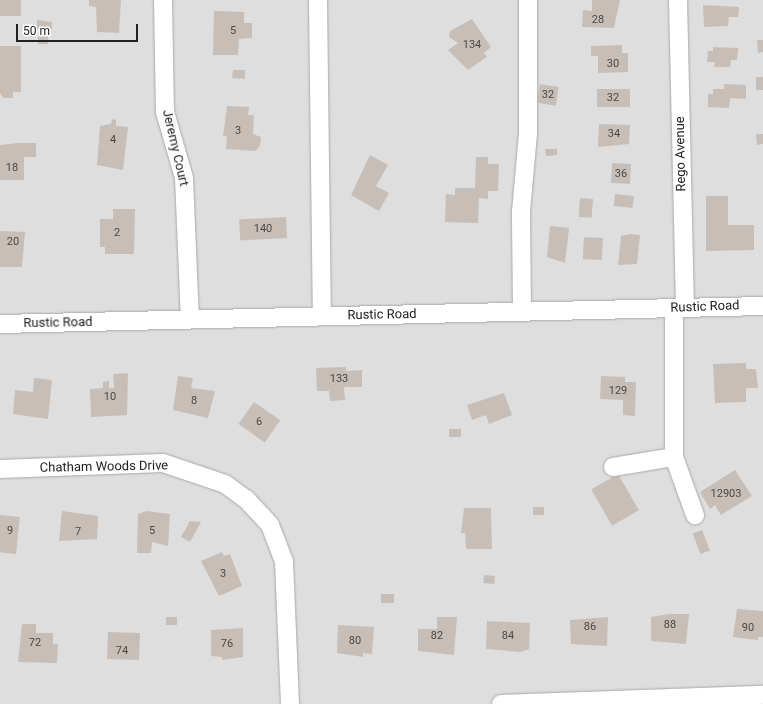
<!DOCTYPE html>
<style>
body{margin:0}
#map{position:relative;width:763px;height:704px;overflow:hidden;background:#f2eee8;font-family:Roboto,sans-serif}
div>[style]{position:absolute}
.residential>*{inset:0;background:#dfdede;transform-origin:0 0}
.building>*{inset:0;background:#c7beb7;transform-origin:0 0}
.roads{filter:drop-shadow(0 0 1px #a8a8a8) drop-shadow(0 0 1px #a8a8a8)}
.minor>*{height:18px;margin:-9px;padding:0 9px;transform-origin:9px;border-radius:9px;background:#fff}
span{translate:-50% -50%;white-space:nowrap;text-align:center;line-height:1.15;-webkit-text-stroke:3px #fff;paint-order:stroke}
.number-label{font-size:11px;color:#4a4846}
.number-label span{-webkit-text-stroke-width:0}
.street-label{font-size:13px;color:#212121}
.scale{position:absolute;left:16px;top:24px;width:122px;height:18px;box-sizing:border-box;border:2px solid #212121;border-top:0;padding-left:5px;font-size:12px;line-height:14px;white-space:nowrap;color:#212121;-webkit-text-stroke:3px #fff;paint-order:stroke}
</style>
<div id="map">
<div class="residential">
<i style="left:0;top:0;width:763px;height:704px"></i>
</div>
<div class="building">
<i style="left:0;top:0;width:21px;height:16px"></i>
<i style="clip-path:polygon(89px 0,121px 0,119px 33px,97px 32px,96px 7px,89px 6px)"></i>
<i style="clip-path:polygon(592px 0,620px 0,614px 28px,582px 27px,583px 10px,592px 11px)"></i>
<i style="clip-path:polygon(703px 5px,739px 7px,738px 17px,729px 17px,728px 26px,704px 27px)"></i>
<i style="clip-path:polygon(214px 11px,244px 12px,244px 23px,252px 23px,252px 38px,239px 39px,238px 55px,213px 55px)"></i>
<i style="clip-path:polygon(472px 19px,491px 47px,484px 53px,487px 57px,468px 70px,448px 50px,458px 43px,449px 37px,450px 31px)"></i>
<i style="clip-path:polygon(37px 20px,52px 22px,52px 29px,37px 29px)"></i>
<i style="left:38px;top:36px;width:10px;height:8px"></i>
<i style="clip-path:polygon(757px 40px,763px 40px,763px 52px,758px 53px)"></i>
<i style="clip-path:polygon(622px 45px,622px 53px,628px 53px,628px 72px,598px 73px,598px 56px,591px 56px,591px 46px)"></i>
<i style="clip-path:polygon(0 46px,21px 46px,21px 92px,13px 92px,13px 98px,3px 98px,0 93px)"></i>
<i style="clip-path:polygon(713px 47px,738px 48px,737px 60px,731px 60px,730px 67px,714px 67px,715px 62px,707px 62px,708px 51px,713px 51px)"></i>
<i style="clip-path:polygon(233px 70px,245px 70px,245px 79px,232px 78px)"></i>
<i style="left:756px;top:77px;width:7px;height:13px"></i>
<i style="left:540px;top:84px;width:19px;height:19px;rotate:9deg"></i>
<i style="clip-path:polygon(724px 84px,746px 85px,746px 99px,730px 98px,729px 108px,708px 107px,708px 94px,713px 94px,713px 89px,724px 89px)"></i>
<i style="left:597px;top:89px;width:33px;height:18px"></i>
<i style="clip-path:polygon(227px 106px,249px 107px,248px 115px,254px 115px,253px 134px,261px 137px,260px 146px,255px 151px,226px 149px,227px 136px,223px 136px)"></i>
<i style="clip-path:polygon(112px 119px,116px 120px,116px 126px,128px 127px,123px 170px,97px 165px,100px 126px,111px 124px)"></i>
<i style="clip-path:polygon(599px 124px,630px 125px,629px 144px,598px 147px)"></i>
<i style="clip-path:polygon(756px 134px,763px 134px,763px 144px,757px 145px)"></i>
<i style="clip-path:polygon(18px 143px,36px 143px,36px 157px,24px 157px,24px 180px,0 180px,0 145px)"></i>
<i style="clip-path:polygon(545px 149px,557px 149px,557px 155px,546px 156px)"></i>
<i style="clip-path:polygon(370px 155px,388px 165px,376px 186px,389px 193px,379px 211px,351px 195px)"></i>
<i style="clip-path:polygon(476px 157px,488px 157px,488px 164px,499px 164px,498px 191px,488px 191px,488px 199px,479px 198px,478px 223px,445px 222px,446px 194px,455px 195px,455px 188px,475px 188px)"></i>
<i style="left:612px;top:163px;width:19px;height:20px;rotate:3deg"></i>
<i style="left:615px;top:194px;width:19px;height:12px;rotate:6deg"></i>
<i style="clip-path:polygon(706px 196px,728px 196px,728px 225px,754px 225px,754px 250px,706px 251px)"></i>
<i style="left:580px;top:198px;width:13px;height:19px;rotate:4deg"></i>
<i style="clip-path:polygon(113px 209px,135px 209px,134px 254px,105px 254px,105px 247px,100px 247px,100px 219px,113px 219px)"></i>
<i style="left:286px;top:217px;width:21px;height:47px;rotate:87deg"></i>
<i style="clip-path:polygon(550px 226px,569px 228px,565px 263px,547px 257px)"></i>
<i style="clip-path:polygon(0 231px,25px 232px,22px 267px,0 267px)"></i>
<i style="clip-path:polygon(630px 234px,640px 235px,637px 264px,618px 265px,621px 236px)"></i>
<i style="left:584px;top:237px;width:19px;height:22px;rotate:3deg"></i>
<i style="clip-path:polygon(746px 363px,746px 369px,756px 369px,758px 388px,746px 388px,746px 402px,715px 403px,713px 364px)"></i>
<i style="clip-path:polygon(346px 367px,346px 371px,362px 370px,362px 387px,344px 387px,345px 400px,330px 401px,329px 391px,317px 391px,316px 368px)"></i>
<i style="clip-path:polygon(128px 373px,127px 415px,91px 417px,90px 389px,103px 388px,103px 382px,109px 381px,109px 388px,114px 388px,113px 374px)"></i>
<i style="clip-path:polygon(178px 376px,193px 378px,191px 388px,215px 391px,208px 418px,173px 410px)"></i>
<i style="clip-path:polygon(601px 376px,625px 377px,625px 382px,636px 382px,635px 416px,623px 415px,623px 400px,600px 399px)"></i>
<i style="clip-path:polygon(34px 378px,52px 380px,48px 419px,13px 414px,15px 390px,33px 392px)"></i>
<i style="clip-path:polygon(504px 393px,512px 415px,489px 424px,486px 415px,472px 420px,467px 405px)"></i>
<i style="left:254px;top:402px;width:32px;height:27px;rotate:35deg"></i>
<i style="left:461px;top:429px;width:8px;height:12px;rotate:90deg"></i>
<i style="clip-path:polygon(735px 470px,752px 496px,721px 515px,715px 505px,710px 509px,700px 492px)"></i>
<i style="left:618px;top:474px;width:42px;height:31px;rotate:60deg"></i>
<i style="left:533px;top:507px;width:11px;height:8px"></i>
<i style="clip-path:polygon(464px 508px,491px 508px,492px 549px,466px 549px,465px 533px,461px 533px)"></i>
<i style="clip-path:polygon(62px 511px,98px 516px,97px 539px,59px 541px)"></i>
<i style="clip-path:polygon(146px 511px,170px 514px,168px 546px,152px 542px,151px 553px,137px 553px,138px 514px)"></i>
<i style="left:0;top:515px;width:20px;height:37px;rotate:6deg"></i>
<i style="clip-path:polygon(190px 521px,201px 522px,190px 542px,181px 537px)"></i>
<i style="left:702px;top:530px;width:22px;height:10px;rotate:69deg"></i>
<i style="clip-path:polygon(222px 552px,224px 556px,230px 554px,242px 586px,219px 596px,201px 561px)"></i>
<i style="left:484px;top:575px;width:11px;height:8px;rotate:5deg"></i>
<i style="left:381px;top:594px;width:13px;height:9px"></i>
<i style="clip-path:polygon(737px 609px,763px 611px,763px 637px,758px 637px,758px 640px,733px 637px)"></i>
<i style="clip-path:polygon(669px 614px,689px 614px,686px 644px,651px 641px,651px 617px)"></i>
<i style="left:177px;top:617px;width:8px;height:11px;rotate:90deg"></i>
<i style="clip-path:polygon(437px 617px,457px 617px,454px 655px,418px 651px,418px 629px,437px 629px)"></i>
<i style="clip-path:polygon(608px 617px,607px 646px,571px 644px,570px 620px)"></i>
<i style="clip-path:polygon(487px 621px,530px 623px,529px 649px,521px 652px,486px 649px)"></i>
<i style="clip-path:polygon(22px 624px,36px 624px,36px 633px,53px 633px,53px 644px,58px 644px,57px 663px,18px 662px)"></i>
<i style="clip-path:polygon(338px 625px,374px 627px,372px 654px,363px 653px,363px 657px,337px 653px)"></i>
<i style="clip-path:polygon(243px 628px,243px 657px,222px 660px,222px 657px,211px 656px,211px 630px)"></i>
<i style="left:108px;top:632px;width:32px;height:27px;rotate:2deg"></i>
</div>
<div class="roads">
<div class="minor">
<i style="left:163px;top:0;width:112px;rotate:89deg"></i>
<i style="left:165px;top:112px;width:69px;rotate:73.9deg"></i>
<i style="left:184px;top:178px;width:141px;rotate:87.6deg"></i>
<i style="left:318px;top:0;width:316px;rotate:89.3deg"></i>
<i style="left:678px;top:0;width:308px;rotate:88.7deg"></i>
<i style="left:522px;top:312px;width:100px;rotate:-90.6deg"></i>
<i style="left:521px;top:212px;width:79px;rotate:-84.9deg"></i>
<i style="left:528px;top:133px;width:133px;rotate:-90deg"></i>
<i style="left:0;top:324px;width:763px;rotate:-1.35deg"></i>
<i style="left:674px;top:457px;width:62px;rotate:70.1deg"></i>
<i style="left:613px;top:467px;width:62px;rotate:-9.3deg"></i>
<i style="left:674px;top:457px;width:149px;rotate:-90deg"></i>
<i style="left:0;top:469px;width:163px;rotate:-2.1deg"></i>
<i style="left:163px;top:463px;width:65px;rotate:18.7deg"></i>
<i style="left:225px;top:484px;width:26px;rotate:36deg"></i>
<i style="left:246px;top:499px;width:35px;rotate:47deg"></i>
<i style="left:270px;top:525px;width:39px;rotate:69deg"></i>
<i style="left:284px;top:561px;width:143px;rotate:87.6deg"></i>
<i style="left:501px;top:704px;width:262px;rotate:-2deg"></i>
</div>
</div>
<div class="number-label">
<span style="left:598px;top:20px">28</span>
<span style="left:233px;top:31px">5</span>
<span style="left:472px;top:45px">134</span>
<span style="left:613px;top:64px">30</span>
<span style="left:548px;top:95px">32</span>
<span style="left:613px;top:98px">32</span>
<span style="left:238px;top:131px">3</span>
<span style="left:614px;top:134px">34</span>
<span style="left:113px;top:140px">4</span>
<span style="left:12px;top:168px">18</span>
<span style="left:621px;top:174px">36</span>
<span style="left:263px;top:229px">140</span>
<span style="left:117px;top:233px">2</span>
<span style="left:13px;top:242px">20</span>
<span style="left:339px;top:379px">133</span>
<span style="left:618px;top:391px">129</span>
<span style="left:110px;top:397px">10</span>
<span style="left:194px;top:401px">8</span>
<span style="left:259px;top:422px">6</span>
<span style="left:726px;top:494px">12903</span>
<span style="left:10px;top:531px">9</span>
<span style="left:152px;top:531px">5</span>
<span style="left:78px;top:532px">7</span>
<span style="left:223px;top:574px">3</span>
<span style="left:670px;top:625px">88</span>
<span style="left:590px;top:627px">86</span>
<span style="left:748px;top:628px">90</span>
<span style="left:437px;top:636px">82</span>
<span style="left:508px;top:636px">84</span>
<span style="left:355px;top:641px">80</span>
<span style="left:35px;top:643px">72</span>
<span style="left:227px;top:644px">76</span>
<span style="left:122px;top:651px">74</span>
</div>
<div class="street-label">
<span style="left:175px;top:148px;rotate:77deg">Jeremy Court</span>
<span style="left:681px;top:154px;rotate:-91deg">Rego Avenue</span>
<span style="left:705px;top:307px;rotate:-2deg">Rustic Road</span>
<span style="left:382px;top:315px;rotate:-1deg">Rustic Road</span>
<span style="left:58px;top:323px;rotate:-1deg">Rustic Road</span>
<span style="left:104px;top:467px;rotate:-1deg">Chatham Woods Drive</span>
</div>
<div class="scale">50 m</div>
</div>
